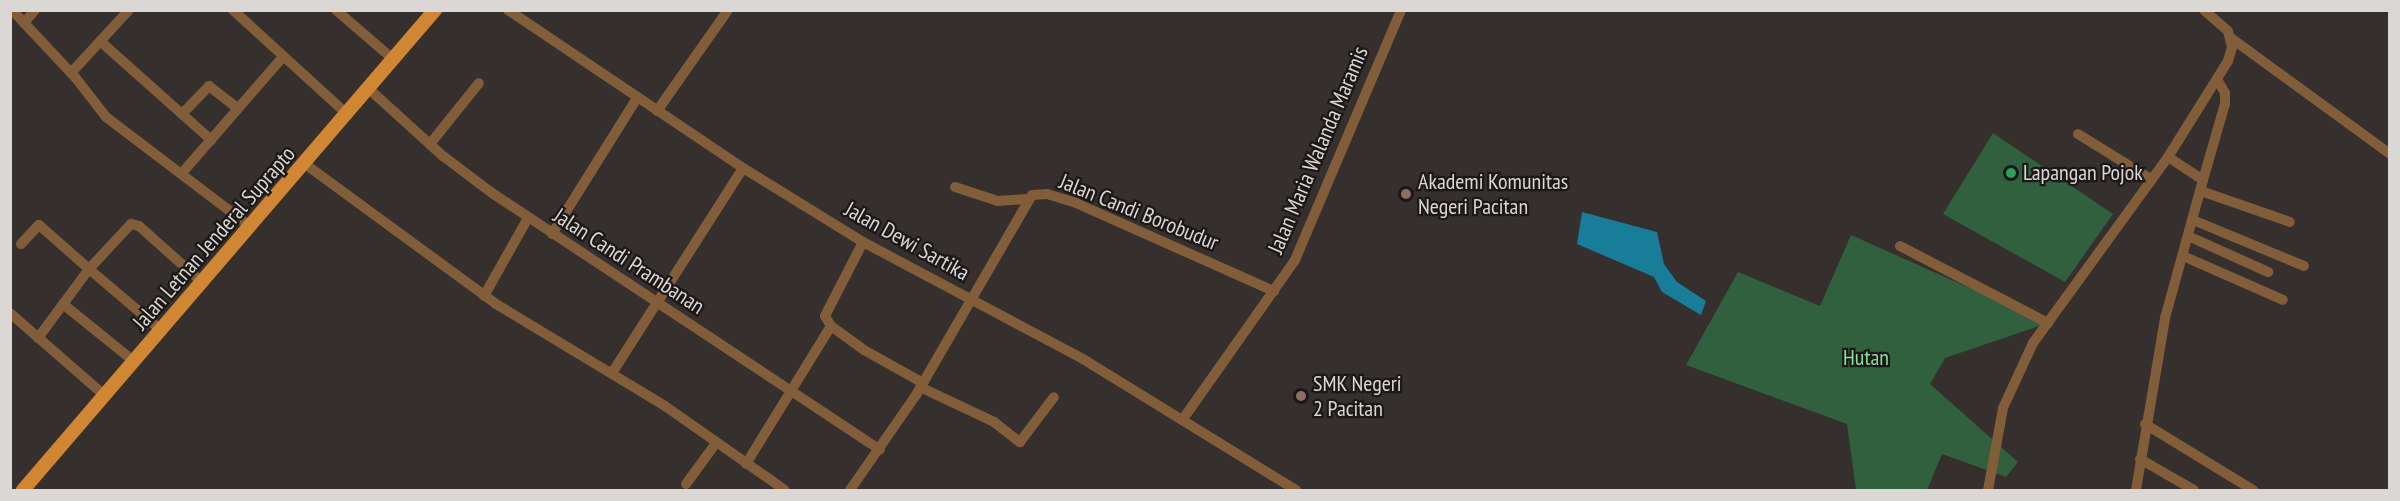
<!DOCTYPE html>
<style>
body{margin:0}
#map{position:relative;width:2400px;height:501px;overflow:hidden;background:#352f2d;font-family:"PT Sans Narrow",sans-serif}
div>[style]{position:absolute}
.green>*{inset:0;background:#30603d}
.water>*{inset:0;background:#187d98}
.minor>*{height:10px;margin:-5px;padding:0 5px;transform-origin:5px;border-radius:5px;background:#825d39}
.major>*{height:14px;margin:-7px;padding:0 7px;transform-origin:7px;border-radius:7px;background:#d18634}
.dots>*{width:16px;height:16px;translate:-50% -50%;box-sizing:border-box;border:3px solid #1b1817;border-radius:50%}
span{translate:-50% -50%;white-space:nowrap;text-align:center;line-height:1.15;-webkit-text-stroke:4.5px #1b1817;paint-order:stroke}
.street-label{font-size:22px;color:#dbd7d5}
.poi-label{font-size:22px;color:#dbd7d5}
.left{translate:0 -50%;text-align:left}
.park-label{font-size:22px;color:#87df9e}
.frame{position:absolute;inset:0;border:12px solid #dbd7d5;pointer-events:none}
</style>
<div id="map">
<div class="green">
<i style="clip-path:polygon(1993px 133px,2113px 214px,2065px 282px,1943px 214px)"></i>
<i style="clip-path:polygon(1851px 235px,2048px 323px,1945px 358px,1930px 384px,2018px 462px,2006px 477px,1942px 454px,1927px 490px,1856px 490px,1847px 424px,1686px 365px,1738px 272px,1820px 306px)"></i>
</div>
<div class="water">
<i style="clip-path:polygon(1582px 212px,1657px 232px,1664px 264px,1677px 282px,1706px 301px,1701px 315px,1662px 292px,1654px 277px,1577px 244px)"></i>
</div>
<div class="minor">
<i style="left:12px;top:10px;width:92px;rotate:46.8deg"></i>
<i style="left:75px;top:77px;width:51px;rotate:52.2deg"></i>
<i style="left:106px;top:117px;width:182px;rotate:37.2deg"></i>
<i style="left:233px;top:10px;width:154px;rotate:42.4deg"></i>
<i style="left:336px;top:10px;width:77px;rotate:40.8deg"></i>
<i style="left:508px;top:10px;width:283px;rotate:33.9deg"></i>
<i style="left:743px;top:168px;width:141px;rotate:31.7deg"></i>
<i style="left:863px;top:242px;width:249px;rotate:28deg"></i>
<i style="left:1083px;top:359px;width:250px;rotate:31.6deg"></i>
<i style="left:24px;top:23px;width:17px;rotate:-50deg"></i>
<i style="left:2231px;top:38px;width:197px;rotate:36.1deg"></i>
<i style="left:100px;top:41px;width:149px;rotate:41.7deg"></i>
<i style="left:71px;top:73px;width:86px;rotate:-47.4deg"></i>
<i style="left:369px;top:89px;width:100px;rotate:42.2deg"></i>
<i style="left:443px;top:156px;width:61px;rotate:37.1deg"></i>
<i style="left:492px;top:193px;width:465px;rotate:33.5deg"></i>
<i style="left:657px;top:111px;width:123px;rotate:-54.9deg"></i>
<i style="left:182px;top:114px;width:39px;rotate:-46deg"></i>
<i style="left:209px;top:86px;width:37px;rotate:38deg"></i>
<i style="left:2078px;top:134px;width:86px;rotate:31.7deg"></i>
<i style="left:430px;top:144px;width:78px;rotate:-51.2deg"></i>
<i style="left:305px;top:164px;width:237px;rotate:36.2deg"></i>
<i style="left:496px;top:304px;width:197px;rotate:31.1deg"></i>
<i style="left:665px;top:406px;width:146px;rotate:35deg"></i>
<i style="left:182px;top:173px;width:154px;rotate:-49deg"></i>
<i style="left:2203px;top:180px;width:79px;rotate:-73.9deg"></i>
<i style="left:2225px;top:104px;width:11px;rotate:-90deg"></i>
<i style="left:2225px;top:93px;width:16px;rotate:-120deg"></i>
<i style="left:955px;top:187px;width:45px;rotate:18deg"></i>
<i style="left:998px;top:201px;width:29px;rotate:-4deg"></i>
<i style="left:2201px;top:191px;width:94px;rotate:19.2deg"></i>
<i style="left:2193px;top:220px;width:120px;rotate:22.5deg"></i>
<i style="left:552px;top:234px;width:160px;rotate:-58deg"></i>
<i style="left:2188px;top:236px;width:88px;rotate:24.2deg"></i>
<i style="left:863px;top:242px;width:83px;rotate:117.2deg"></i>
<i style="left:825px;top:316px;width:12px;rotate:59deg"></i>
<i style="left:831px;top:326px;width:41px;rotate:36deg"></i>
<i style="left:864px;top:350px;width:68px;rotate:29.2deg"></i>
<i style="left:21px;top:244px;width:26px;rotate:-47deg"></i>
<i style="left:39px;top:225px;width:67px;rotate:41.3deg"></i>
<i style="left:89px;top:269px;width:62px;rotate:-47deg"></i>
<i style="left:131px;top:224px;width:8px;rotate:14deg"></i>
<i style="left:139px;top:226px;width:86px;rotate:41.7deg"></i>
<i style="left:1900px;top:246px;width:167px;rotate:27.5deg"></i>
<i style="left:2183px;top:256px;width:109px;rotate:23.7deg"></i>
<i style="left:484px;top:296px;width:90px;rotate:-60.6deg"></i>
<i style="left:63px;top:304px;width:92px;rotate:38.9deg"></i>
<i style="left:10px;top:313px;width:126px;rotate:41.1deg"></i>
<i style="left:38px;top:338px;width:86px;rotate:-53.5deg"></i>
<i style="left:89px;top:269px;width:96px;rotate:40.3deg"></i>
<i style="left:612px;top:373px;width:243px;rotate:-57.4deg"></i>
<i style="left:920px;top:387px;width:82px;rotate:25.3deg"></i>
<i style="left:994px;top:422px;width:33px;rotate:38deg"></i>
<i style="left:1020px;top:442px;width:56px;rotate:-52.9deg"></i>
<i style="left:1183px;top:419px;width:194px;rotate:-54.8deg"></i>
<i style="left:1295px;top:260px;width:272px;rotate:-67deg"></i>
<i style="left:2145px;top:424px;width:127px;rotate:31.4deg"></i>
<i style="left:2140px;top:459px;width:62px;rotate:29.9deg"></i>
<i style="left:746px;top:464px;width:162px;rotate:-58.4deg"></i>
<i style="left:686px;top:484px;width:51px;rotate:-53.8deg"></i>
<i style="left:850px;top:490px;width:116px;rotate:-55.2deg"></i>
<i style="left:916px;top:395px;width:231px;rotate:-59.9deg"></i>
<i style="left:1032px;top:195px;width:15px;rotate:-4deg"></i>
<i style="left:1047px;top:194px;width:30px;rotate:17deg"></i>
<i style="left:1076px;top:203px;width:217px;rotate:24deg"></i>
<i style="left:1988px;top:490px;width:83px;rotate:-79.6deg"></i>
<i style="left:2003px;top:408px;width:72px;rotate:-65.2deg"></i>
<i style="left:2033px;top:343px;width:230px;rotate:-54deg"></i>
<i style="left:2168px;top:157px;width:113px;rotate:-58deg"></i>
<i style="left:2228px;top:61px;width:15px;rotate:-74deg"></i>
<i style="left:2232px;top:47px;width:16px;rotate:-104deg"></i>
<i style="left:2228px;top:31px;width:32px;rotate:-139deg"></i>
<i style="left:2136px;top:490px;width:174px;rotate:-80.4deg"></i>
<i style="left:2165px;top:318px;width:143px;rotate:-74.6deg"></i>
<i style="left:2203px;top:180px;width:42px;rotate:-146.7deg"></i>
</div>
<div class="major">
<i style="left:23px;top:490px;width:633px;rotate:-49.36deg"></i>
</div>
<div class="dots">
<i style="left:2011px;top:173px;background:#2e9e5b"></i>
<i style="left:1406px;top:194px;background:#8d6e63"></i>
<i style="left:1301px;top:396px;background:#8d6e63"></i>
</div>
<div class="street-label">
<span style="left:1318px;top:150px;rotate:-67deg">Jalan Maria Walanda Maramis</span>
<span style="left:1139px;top:212px;rotate:22deg">Jalan Candi Borobudur</span>
<span style="left:214px;top:238px;rotate:-49deg">Jalan Letnan Jenderal Suprapto</span>
<span style="left:907px;top:241px;rotate:29deg">Jalan Dewi Sartika</span>
<span style="left:629px;top:261px;rotate:33deg">Jalan Candi Prambanan</span>
</div>
<div class="poi-label">
<span class="left" style="left:2023px;top:173px">Lapangan Pojok</span>
<span class="left" style="left:1418px;top:194px">Akademi Komunitas<br>Negeri Pacitan</span>
<span class="left" style="left:1313px;top:396px">SMK Negeri<br>2 Pacitan</span>
</div>
<div class="park-label">
<span style="left:1866px;top:358px">Hutan</span>
</div>
<div class="frame"></div>
</div>
